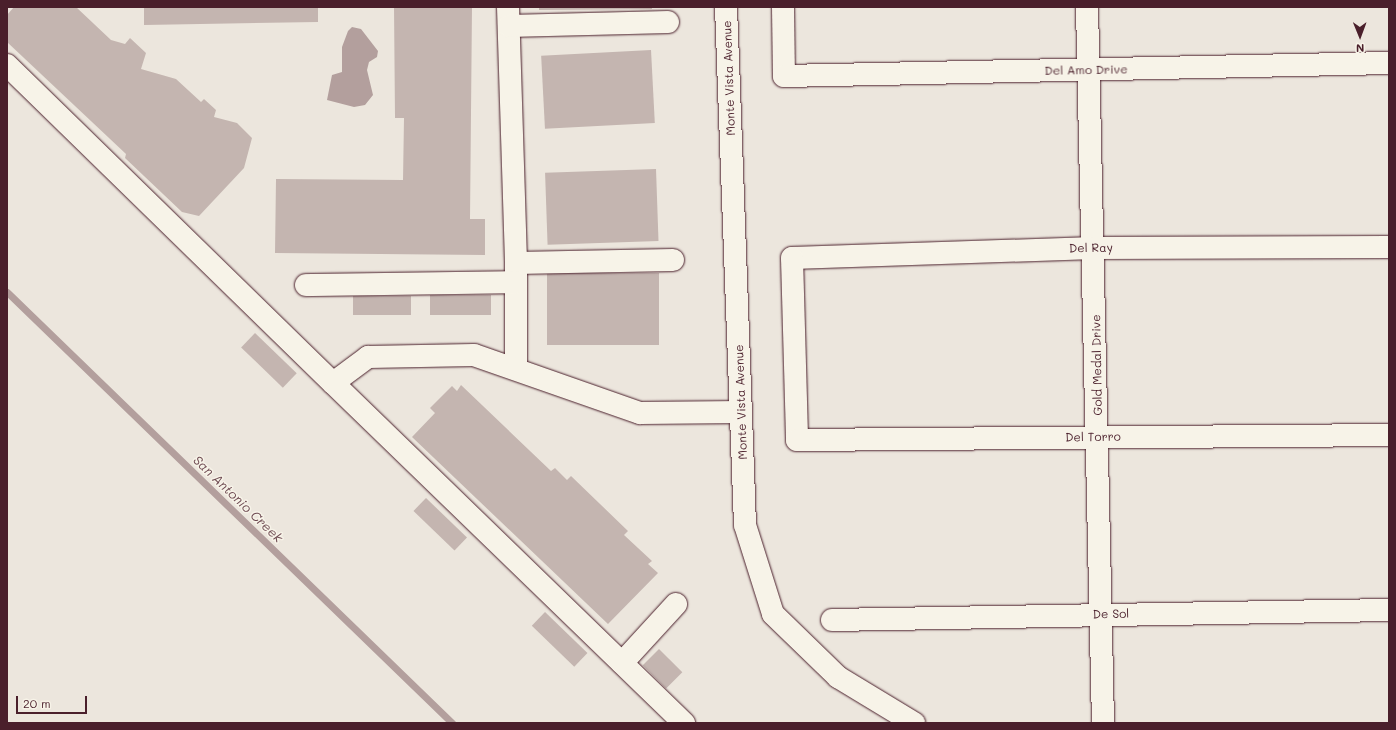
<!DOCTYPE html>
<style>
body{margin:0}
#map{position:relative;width:1396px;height:730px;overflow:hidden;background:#ece6dd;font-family:Mali,sans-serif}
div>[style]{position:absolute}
.water>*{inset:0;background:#b39f9d}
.stream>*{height:7px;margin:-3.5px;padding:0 3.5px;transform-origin:3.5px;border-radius:3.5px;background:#b39f9d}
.building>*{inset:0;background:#c4b5b0;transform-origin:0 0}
.roads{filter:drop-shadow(0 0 1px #4a1f2b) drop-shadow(0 0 1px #4a1f2b)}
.minor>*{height:22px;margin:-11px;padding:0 11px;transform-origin:11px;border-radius:11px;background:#f7f3e8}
span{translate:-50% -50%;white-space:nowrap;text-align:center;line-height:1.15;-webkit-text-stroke:3px #f7f3e8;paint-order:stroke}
.street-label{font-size:12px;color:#4a1f2b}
.water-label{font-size:13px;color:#6f4c53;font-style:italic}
.frame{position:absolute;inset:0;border:8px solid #4a1f2b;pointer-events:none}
.north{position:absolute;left:1340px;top:16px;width:40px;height:40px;-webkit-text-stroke:3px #f7f3e8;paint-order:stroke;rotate:179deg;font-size:11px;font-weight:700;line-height:16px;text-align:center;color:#4a1f2b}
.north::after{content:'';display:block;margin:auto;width:14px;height:18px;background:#4a1f2b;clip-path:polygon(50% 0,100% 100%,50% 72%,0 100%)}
.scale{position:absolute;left:16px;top:696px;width:71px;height:18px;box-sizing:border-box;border:2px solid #4a1f2b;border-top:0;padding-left:5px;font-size:12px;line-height:14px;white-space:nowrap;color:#4a1f2b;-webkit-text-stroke:3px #f7f3e8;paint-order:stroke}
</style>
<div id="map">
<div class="water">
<i style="clip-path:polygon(352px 27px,361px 29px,378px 51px,377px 57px,369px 62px,367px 70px,373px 95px,365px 105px,354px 107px,327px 100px,332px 75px,342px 72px,342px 47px,348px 31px)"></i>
</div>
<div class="stream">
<i style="left:7px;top:292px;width:620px;rotate:44.08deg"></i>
</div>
<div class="building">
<i style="clip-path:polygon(14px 7px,76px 7px,111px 40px,125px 44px,130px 38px,146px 53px,141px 69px,176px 79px,201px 102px,204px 99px,216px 110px,214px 117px,237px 123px,252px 138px,244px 168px,199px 216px,182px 212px,125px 158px,126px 154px,7px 42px,7px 15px)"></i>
<i style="clip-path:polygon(144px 7px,318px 7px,318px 22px,144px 25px)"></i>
<i style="clip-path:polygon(394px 7px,472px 7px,470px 219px,485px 219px,485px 255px,275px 253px,276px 179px,403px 180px,404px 118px,395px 118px)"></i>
<i style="clip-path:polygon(539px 7px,652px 7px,652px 9px,539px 10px)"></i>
<i style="left:651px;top:50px;width:73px;height:110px;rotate:87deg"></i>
<i style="left:656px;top:169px;width:72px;height:111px;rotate:88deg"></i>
<i style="left:659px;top:273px;width:72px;height:112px;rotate:90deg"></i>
<i style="left:491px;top:295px;width:20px;height:61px;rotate:90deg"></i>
<i style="left:353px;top:296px;width:58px;height:19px"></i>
<i style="left:255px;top:333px;width:58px;height:20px;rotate:44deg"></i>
<i style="clip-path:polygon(461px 385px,551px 471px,555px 468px,567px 480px,571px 476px,628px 531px,624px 535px,652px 561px,648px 564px,658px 573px,608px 624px,412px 437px,435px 413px,430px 408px,452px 386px,457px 391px)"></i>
<i style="left:426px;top:498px;width:57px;height:18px;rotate:44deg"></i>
<i style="left:545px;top:612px;width:59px;height:19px;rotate:44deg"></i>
<i style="left:659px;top:649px;width:33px;height:23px;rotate:45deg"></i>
</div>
<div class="roads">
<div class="minor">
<i style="left:508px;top:7px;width:256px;rotate:88.2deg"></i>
<i style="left:516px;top:263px;width:106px;rotate:90deg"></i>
<i style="left:726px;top:7px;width:518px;rotate:87.9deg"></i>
<i style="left:745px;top:525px;width:93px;rotate:72.5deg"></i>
<i style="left:773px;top:614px;width:91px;rotate:44.1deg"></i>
<i style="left:838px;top:677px;width:89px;rotate:31.2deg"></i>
<i style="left:783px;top:7px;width:69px;rotate:89.2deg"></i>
<i style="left:784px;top:76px;width:605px;rotate:-1.23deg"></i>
<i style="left:1087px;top:7px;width:716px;rotate:88.72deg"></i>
<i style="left:509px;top:26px;width:159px;rotate:-1.4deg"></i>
<i style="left:7px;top:65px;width:455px;rotate:44.3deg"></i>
<i style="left:333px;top:383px;width:44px;rotate:-36.6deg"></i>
<i style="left:368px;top:357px;width:106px;rotate:-1.1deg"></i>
<i style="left:474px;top:355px;width:176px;rotate:19.3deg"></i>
<i style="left:640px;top:413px;width:101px;rotate:-0.6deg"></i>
<i style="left:1389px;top:247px;width:295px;rotate:179.8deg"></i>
<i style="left:1094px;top:248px;width:302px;rotate:178.1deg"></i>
<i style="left:792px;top:258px;width:182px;rotate:88.4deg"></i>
<i style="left:797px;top:440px;width:592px;rotate:-0.48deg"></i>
<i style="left:516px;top:263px;width:157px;rotate:-1.1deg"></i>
<i style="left:306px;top:285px;width:210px;rotate:-0.8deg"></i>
<i style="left:333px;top:383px;width:489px;rotate:44.1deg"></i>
<i style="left:832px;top:620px;width:557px;rotate:-1.03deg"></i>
<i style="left:622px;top:663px;width:80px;rotate:-47.5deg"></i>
</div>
</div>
<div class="street-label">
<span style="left:1086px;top:70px;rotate:-1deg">Del Amo Drive</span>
<span style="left:729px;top:78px;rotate:-92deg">Monte Vista Avenue</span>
<span style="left:1091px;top:248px;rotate:-1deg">Del Ray</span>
<span style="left:1097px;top:365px;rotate:-91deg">Gold Medal Drive</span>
<span style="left:741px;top:402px;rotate:-92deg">Monte Vista Avenue</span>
<span style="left:1093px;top:437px;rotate:-1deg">Del Torro</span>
<span style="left:1111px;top:614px;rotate:-1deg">De Sol</span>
</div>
<div class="water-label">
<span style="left:238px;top:499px;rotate:44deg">San Antonio Creek</span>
</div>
<div class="frame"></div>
<div class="north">N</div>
<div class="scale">20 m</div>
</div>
